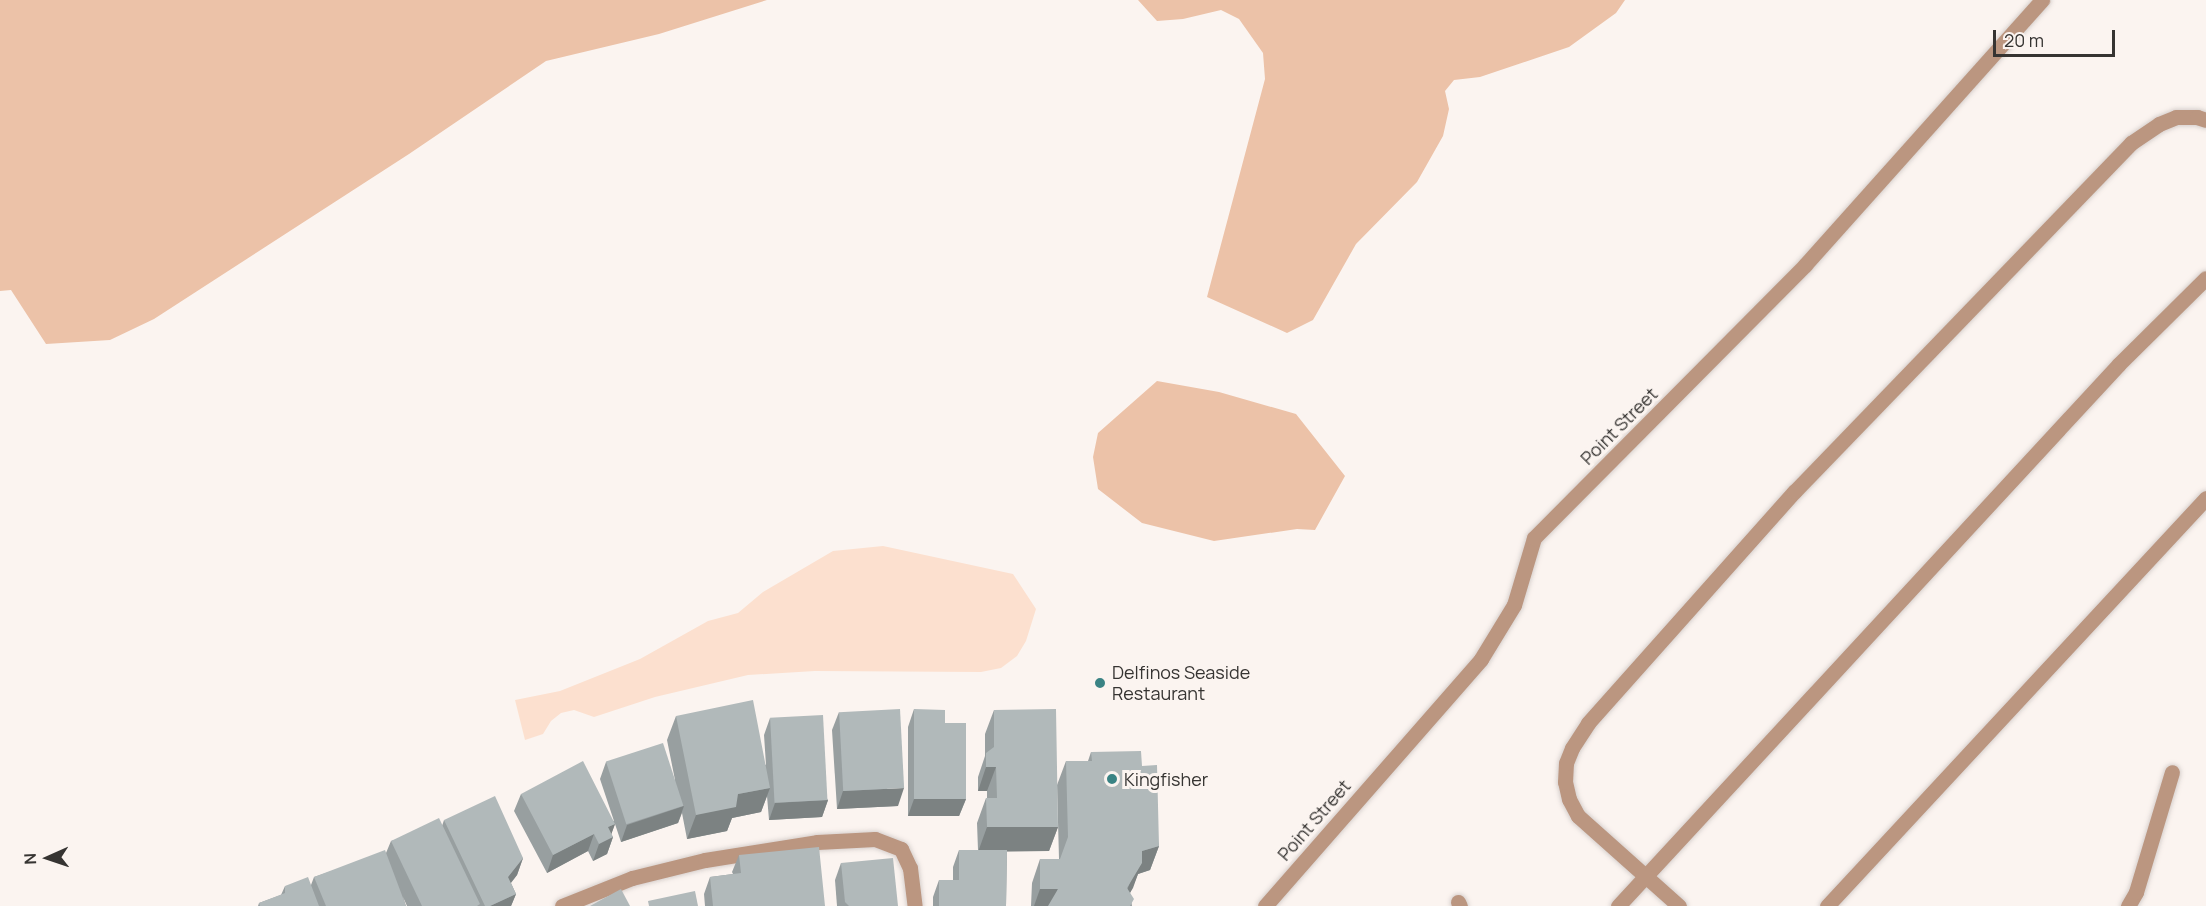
<!DOCTYPE html>
<style>
body{margin:0}
#map{position:relative;width:2206px;height:906px;overflow:hidden;background:#fbf4f0;font-family:Manrope,sans-serif}
div>[style]{position:absolute}
.green>*{inset:0;background:#fce0cf}
.water>*{inset:0;background:#ecc2a8}
.roads{filter:drop-shadow(0 0 2px #d8d1ce) drop-shadow(0 0 2px #d8d1ce)}
.service>*{height:15px;margin:-7.5px;padding:0 7.5px;transform-origin:7.5px;border-radius:7.5px;background:#bb9680}
.minor>*{height:15px;margin:-7.5px;padding:0 7.5px;transform-origin:7.5px;border-radius:7.5px;background:#bb9680}
.tertiary>*{height:15px;margin:-7.5px;padding:0 7.5px;transform-origin:7.5px;border-radius:7.5px;background:#bb9680}
.wall>*{inset:0;background:#989fa0}
.shaded-wall>*{inset:0;background:#7c8282}
.building>*{inset:0;background:#b1b9ba;transform-origin:0 0}
.dots>*{width:16px;height:16px;translate:-50% -50%;box-sizing:border-box;border:3px solid #fbf4f0;border-radius:50%}
span{translate:-50% -50%;white-space:nowrap;text-align:center;line-height:1.15;-webkit-text-stroke:6px #fbf4f0;paint-order:stroke}
.street-label{font-size:18px;color:#363432}
.poi-label{font-size:18px;color:#363432}
.left{translate:0 -50%;text-align:left}
.north{position:absolute;left:18px;top:828px;width:60px;height:60px;-webkit-text-stroke:4px #fbf4f0;paint-order:stroke;rotate:267deg;font-size:16px;font-weight:700;line-height:24px;text-align:center;color:#363432}
.north::after{content:'';display:block;margin:auto;width:21px;height:27px;background:#363432;clip-path:polygon(50% 0,100% 100%,50% 72%,0 100%)}
.scale{position:absolute;left:1993px;top:30px;width:122px;height:27px;box-sizing:border-box;border:3px solid #363432;border-top:0;padding-left:8px;font-size:18px;line-height:21px;white-space:nowrap;color:#363432;-webkit-text-stroke:4px #fbf4f0;paint-order:stroke}
</style>
<div id="map">
<div class="green">
<i style="clip-path:polygon(883px 546px,1013px 574px,1036px 609px,1026px 641px,1017px 656px,1001px 668px,981px 672px,815px 671px,748px 675px,655px 697px,594px 717px,574px 710px,561px 713px,551px 721px,543px 734px,525px 740px,515px 700px,560px 691px,640px 659px,708px 621px,738px 613px,763px 592px,833px 551px)"></i>
</div>
<div class="water">
<i style="clip-path:polygon(0 0,767px 0,659px 34px,546px 61px,409px 154px,154px 319px,110px 340px,46px 344px,11px 290px,0 291px)"></i>
<i style="clip-path:polygon(1138px 0,1625px 0,1616px 13px,1569px 47px,1480px 77px,1454px 80px,1445px 91px,1449px 109px,1443px 136px,1417px 182px,1356px 244px,1313px 320px,1287px 333px,1207px 297px,1265px 79px,1263px 53px,1239px 19px,1221px 10px,1183px 19px,1157px 21px)"></i>
<i style="clip-path:polygon(1157px 381px,1219px 392px,1296px 414px,1345px 476px,1315px 530px,1297px 529px,1214px 541px,1142px 523px,1098px 489px,1093px 457px,1098px 433px)"></i>
</div>
<div class="roads">
<div class="service">
<i style="left:1458px;top:902px;width:4px;rotate:63deg"></i>
<i style="left:1618px;top:906px;width:738px;rotate:-47.25deg"></i>
<i style="left:2119px;top:364px;width:122px;rotate:-44.7deg"></i>
<i style="left:1679px;top:906px;width:135px;rotate:-138.3deg"></i>
<i style="left:1578px;top:816px;width:19px;rotate:-118deg"></i>
<i style="left:1569px;top:799px;width:17px;rotate:-103deg"></i>
<i style="left:1565px;top:782px;width:19px;rotate:-87deg"></i>
<i style="left:1566px;top:763px;width:16px;rotate:-68deg"></i>
<i style="left:1572px;top:748px;width:30px;rotate:-57deg"></i>
<i style="left:1588px;top:723px;width:311px;rotate:-48.3deg"></i>
<i style="left:1795px;top:491px;width:484px;rotate:-46deg"></i>
<i style="left:2131px;top:143px;width:34px;rotate:-34deg"></i>
<i style="left:2159px;top:124px;width:18px;rotate:-22deg"></i>
<i style="left:2176px;top:117px;width:21px"></i>
<i style="left:2197px;top:117px;width:9px;rotate:18deg"></i>
<i style="left:1827px;top:906px;width:557px;rotate:-47.11deg"></i>
</div>
<div class="minor">
<i style="left:562px;top:906px;width:75px;rotate:-21.8deg"></i>
<i style="left:632px;top:878px;width:75px;rotate:-13.9deg"></i>
<i style="left:705px;top:860px;width:113px;rotate:-9.1deg"></i>
<i style="left:817px;top:842px;width:58px;rotate:-3deg"></i>
<i style="left:875px;top:839px;width:28px;rotate:21deg"></i>
<i style="left:901px;top:849px;width:21px;rotate:65deg"></i>
<i style="left:910px;top:868px;width:38px;rotate:83deg"></i>
<i style="left:2128px;top:906px;width:16px;rotate:-60deg"></i>
<i style="left:2136px;top:892px;width:125px;rotate:-73.3deg"></i>
</div>
<div class="tertiary">
<i style="left:1265px;top:906px;width:328px;rotate:-48.8deg"></i>
<i style="left:1481px;top:659px;width:63px;rotate:-58.6deg"></i>
<i style="left:1514px;top:605px;width:70px;rotate:-73.4deg"></i>
<i style="left:1534px;top:538px;width:385px;rotate:-45.2deg"></i>
<i style="left:1805px;top:265px;width:356px;rotate:-48.2deg"></i>
</div>
</div>
<div class="wall">
<i style="clip-path:polygon(914px 709px,945px 723px,966px 799px,959px 816px,908px 816px,908px 727px)"></i>
<i style="clip-path:polygon(994px 710px,1058px 827px,1049px 851px,1007px 851px,1006px 906px,933px 906px,933px 897px,939px 880px,953px 880px,953px 867px,959px 850px,978px 850px,977px 823px,986px 798px,987px 798px,987px 791px,978px 791px,978px 777px,985px 756px,985px 734px)"></i>
<i style="clip-path:polygon(839px 712px,898px 806px,837px 809px,832px 730px)"></i>
<i style="clip-path:polygon(676px 716px,766px 765px,764px 735px,770px 718px,828px 800px,822px 817px,769px 820px,767px 796px,761px 812px,732px 818px,727px 831px,687px 839px,682px 813px,678px 823px,621px 842px,615px 824px,611px 834px,613px 837px,607px 854px,593px 861px,588px 851px,547px 873px,514px 811px,521px 794px,614px 821px,600px 779px,606px 762px,675px 780px,667px 740px)"></i>
<i style="clip-path:polygon(1091px 752px,1142px 766px,1159px 846px,1150px 870px,1138px 874px,1130px 893px,1132px 906px,1031px 906px,1032px 883px,1040px 859px,1059px 859px,1057px 785px,1066px 761px,1088px 761px)"></i>
<i style="clip-path:polygon(444px 820px,523px 858px,517px 875px,511px 883px,516px 894px,511px 906px,407px 906px,403px 897px,406px 906px,258px 906px,259px 903px,281px 895px,285px 886px,311px 885px,314px 877px,386px 853px,391px 841px,442px 826px)"></i>
<i style="clip-path:polygon(739px 855px,825px 906px,705px 906px,704px 894px,710px 877px,733px 874px,732px 872px)"></i>
<i style="clip-path:polygon(841px 863px,898px 906px,837px 906px,835px 880px)"></i>
</div>
<div class="shaded-wall">
<i style="clip-path:polygon(986px 767px,996px 767px,987px 791px,978px 791px)"></i>
<i style="clip-path:polygon(770px 788px,761px 812px,732px 818px,727px 831px,687px 839px,696px 815px,738px 794px)"></i>
<i style="clip-path:polygon(904px 788px,898px 806px,837px 809px,843px 791px)"></i>
<i style="clip-path:polygon(914px 799px,966px 799px,959px 816px,908px 816px)"></i>
<i style="clip-path:polygon(828px 800px,822px 817px,769px 820px,775px 803px)"></i>
<i style="clip-path:polygon(684px 806px,678px 823px,621px 842px,627px 825px)"></i>
<i style="clip-path:polygon(615px 824px,610px 838px,613px 837px,607px 854px,593px 861px,599px 844px,608px 827px)"></i>
<i style="clip-path:polygon(987px 827px,1058px 827px,1049px 851px,978px 852px)"></i>
<i style="clip-path:polygon(594px 834px,588px 851px,547px 873px,553px 855px)"></i>
<i style="clip-path:polygon(1159px 846px,1150px 870px,1138px 874px,1133px 888px,1122px 906px,1121px 906px,1142px 851px)"></i>
<i style="clip-path:polygon(523px 858px,517px 875px,501px 895px,508px 877px)"></i>
<i style="clip-path:polygon(1040px 889px,1058px 889px,1052px 906px,1034px 906px)"></i>
<i style="clip-path:polygon(516px 894px,511px 906px,490px 906px)"></i>
</div>
<div class="building">
<i style="clip-path:polygon(753px 700px,770px 788px,738px 794px,736px 807px,696px 815px,676px 716px)"></i>
<i style="left:900px;top:709px;width:79px;height:61px;rotate:87deg"></i>
<i style="clip-path:polygon(914px 709px,945px 710px,945px 723px,966px 723px,966px 799px,914px 799px)"></i>
<i style="clip-path:polygon(1056px 709px,1058px 827px,987px 827px,986px 798px,997px 798px,996px 767px,986px 767px,986px 753px,994px 747px,994px 710px)"></i>
<i style="left:823px;top:715px;width:85px;height:53px;rotate:87deg"></i>
<i style="left:663px;top:743px;width:66px;height:60px;rotate:72deg"></i>
<i style="clip-path:polygon(1141px 751px,1142px 766px,1157px 765px,1159px 846px,1142px 851px,1142px 863px,1127px 888px,1134px 899px,1130px 906px,1048px 906px,1058px 889px,1040px 889px,1040px 859px,1060px 859px,1068px 837px,1066px 761px,1092px 761px,1091px 752px)"></i>
<i style="clip-path:polygon(583px 761px,615px 824px,608px 827px,613px 837px,599px 844px,594px 834px,553px 855px,521px 794px)"></i>
<i style="clip-path:polygon(495px 796px,523px 858px,508px 877px,516px 894px,490px 906px,485px 906px,444px 820px)"></i>
<i style="clip-path:polygon(439px 818px,480px 904px,477px 906px,422px 906px,391px 841px)"></i>
<i style="clip-path:polygon(819px 847px,825px 906px,713px 906px,710px 877px,741px 873px,739px 855px)"></i>
<i style="clip-path:polygon(385px 850px,406px 906px,326px 906px,314px 877px)"></i>
<i style="clip-path:polygon(959px 850px,1007px 850px,1006px 906px,939px 906px,939px 880px,959px 880px)"></i>
<i style="clip-path:polygon(893px 858px,898px 906px,849px 906px,845px 902px,841px 863px)"></i>
<i style="clip-path:polygon(308px 877px,319px 906px,260px 906px,259px 903px,285px 893px,285px 886px)"></i>
<i style="clip-path:polygon(621px 889px,630px 906px,590px 906px)"></i>
<i style="clip-path:polygon(695px 891px,698px 906px,649px 906px,648px 901px)"></i>
</div>
<div class="dots">
<i style="left:1100px;top:683px;background:#3a8384"></i>
<i style="left:1112px;top:779px;background:#3a8384"></i>
</div>
<div class="street-label">
<span style="left:1619px;top:426px;rotate:-45deg">Point Street</span>
<span style="left:1314px;top:820px;rotate:-49deg">Point Street</span>
</div>
<div class="poi-label">
<span class="left" style="left:1112px;top:683px">Delfinos Seaside<br>Restaurant</span>
<span class="left" style="left:1124px;top:779px">Kingfisher</span>
</div>
<div class="north">N</div>
<div class="scale">20 m</div>
</div>
